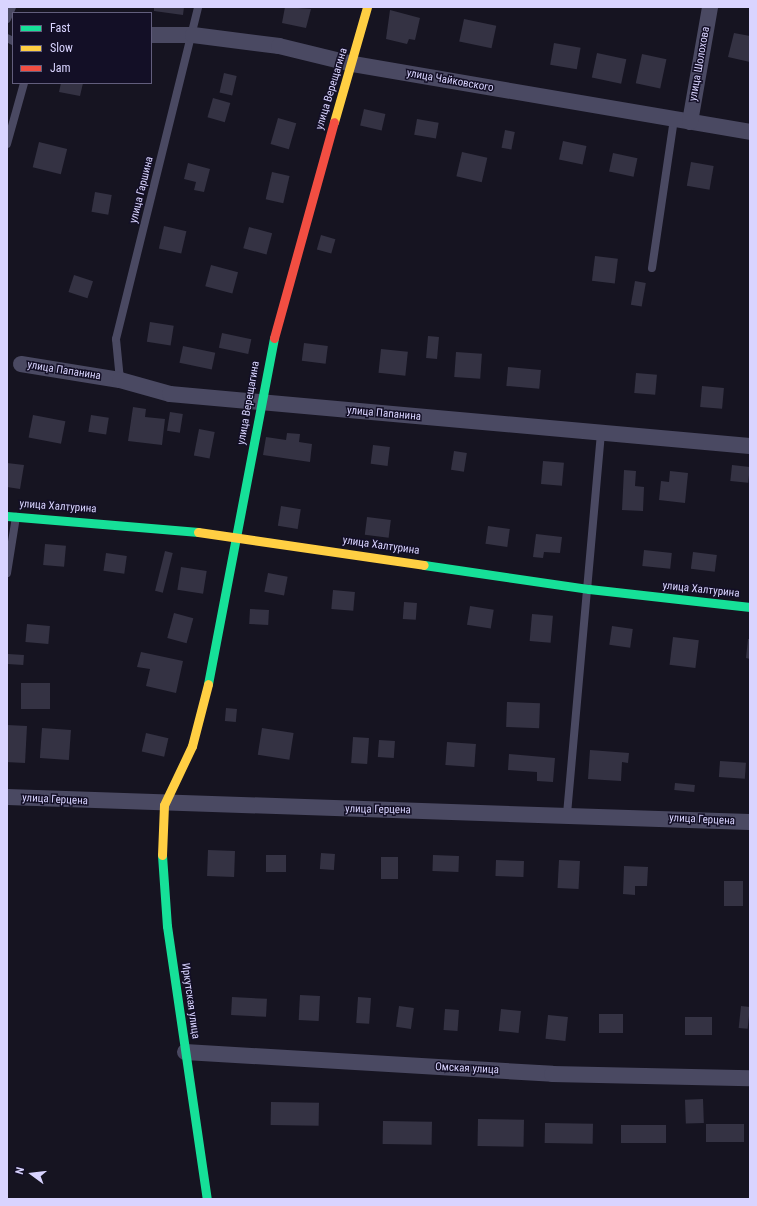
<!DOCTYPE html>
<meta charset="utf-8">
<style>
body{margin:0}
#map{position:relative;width:757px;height:1206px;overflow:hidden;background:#161421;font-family:"Roboto Condensed",sans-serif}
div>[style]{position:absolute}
.building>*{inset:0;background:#343243;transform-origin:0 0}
.lane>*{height:8px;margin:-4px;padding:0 4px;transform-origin:4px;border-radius:4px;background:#4a4962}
.street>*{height:16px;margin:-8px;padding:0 8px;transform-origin:8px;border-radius:8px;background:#4a4962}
.fast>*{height:9px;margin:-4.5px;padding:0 4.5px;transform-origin:4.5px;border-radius:4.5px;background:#16e098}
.slow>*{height:9px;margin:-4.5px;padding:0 4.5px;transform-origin:4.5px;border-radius:4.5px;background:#ffcf43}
.jam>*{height:9px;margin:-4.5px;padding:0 4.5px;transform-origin:4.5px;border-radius:4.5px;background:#f24e42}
span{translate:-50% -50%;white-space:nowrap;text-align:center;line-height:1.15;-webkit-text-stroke:3px #130f26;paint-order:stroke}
.street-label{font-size:11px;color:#d9d4ff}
.frame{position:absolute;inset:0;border:8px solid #d9d4ff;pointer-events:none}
.legend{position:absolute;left:12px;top:12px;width:140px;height:72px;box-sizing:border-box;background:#130f26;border:1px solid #625e7d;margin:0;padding:5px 7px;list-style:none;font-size:12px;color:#d9d4ff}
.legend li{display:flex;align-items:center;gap:8px;height:20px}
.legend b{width:20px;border:1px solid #625e7d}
.north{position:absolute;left:12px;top:1154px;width:40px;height:40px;-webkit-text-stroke:3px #130f26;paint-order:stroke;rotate:285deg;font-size:11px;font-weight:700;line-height:16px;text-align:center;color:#d9d4ff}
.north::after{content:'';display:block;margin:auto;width:14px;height:18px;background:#d9d4ff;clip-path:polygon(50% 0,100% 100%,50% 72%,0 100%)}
</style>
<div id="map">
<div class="building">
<i style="clip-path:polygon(154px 7px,184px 7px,183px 15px,154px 11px)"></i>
<i style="clip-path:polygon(285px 7px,311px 9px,306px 28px,282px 23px)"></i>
<i style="clip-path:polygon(390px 10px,420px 18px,415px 40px,409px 39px,407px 44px,386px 39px)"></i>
<i style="left:464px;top:19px;width:33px;height:23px;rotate:12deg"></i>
<i style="clip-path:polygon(734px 33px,750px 36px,750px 62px,728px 57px)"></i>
<i style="left:554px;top:43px;width:27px;height:22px;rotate:10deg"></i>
<i style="left:597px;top:53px;width:30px;height:25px;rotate:12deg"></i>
<i style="left:642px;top:54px;width:25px;height:30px;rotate:12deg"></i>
<i style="left:224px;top:73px;width:13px;height:20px;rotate:13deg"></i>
<i style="clip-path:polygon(61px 83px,83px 83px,80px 96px,59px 92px)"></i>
<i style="left:213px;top:98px;width:18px;height:20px;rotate:16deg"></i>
<i style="left:364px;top:109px;width:22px;height:17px;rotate:13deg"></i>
<i style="left:278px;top:118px;width:19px;height:27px;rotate:16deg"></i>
<i style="left:417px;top:119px;width:22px;height:16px;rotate:10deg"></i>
<i style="left:505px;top:130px;width:10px;height:18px;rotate:11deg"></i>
<i style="left:563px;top:141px;width:24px;height:19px;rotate:12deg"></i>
<i style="left:39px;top:142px;width:29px;height:26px;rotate:14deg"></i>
<i style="left:462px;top:152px;width:26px;height:25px;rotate:13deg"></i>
<i style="left:613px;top:153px;width:25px;height:19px;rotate:12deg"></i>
<i style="left:691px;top:162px;width:23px;height:24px;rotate:10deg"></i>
<i style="clip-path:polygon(188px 163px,210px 169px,204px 192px,194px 190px,196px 182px,184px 179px)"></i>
<i style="left:272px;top:172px;width:18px;height:28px;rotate:13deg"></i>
<i style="left:95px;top:192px;width:17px;height:20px;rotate:10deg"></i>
<i style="left:164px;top:226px;width:23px;height:23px;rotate:13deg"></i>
<i style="left:249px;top:227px;width:24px;height:22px;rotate:15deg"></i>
<i style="left:321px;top:235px;width:15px;height:15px;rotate:16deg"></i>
<i style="left:595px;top:256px;width:23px;height:25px;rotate:7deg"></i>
<i style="left:211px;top:265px;width:28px;height:22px;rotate:15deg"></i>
<i style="left:74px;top:275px;width:20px;height:18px;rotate:18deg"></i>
<i style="left:635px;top:281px;width:11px;height:24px;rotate:10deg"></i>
<i style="left:150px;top:322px;width:24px;height:20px;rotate:9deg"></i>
<i style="left:222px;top:333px;width:30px;height:15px;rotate:12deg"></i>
<i style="left:428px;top:336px;width:11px;height:22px;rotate:5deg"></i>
<i style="left:304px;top:343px;width:24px;height:18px;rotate:7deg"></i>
<i style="left:183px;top:346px;width:33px;height:17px;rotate:12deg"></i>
<i style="left:381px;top:349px;width:27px;height:24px;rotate:6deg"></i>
<i style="left:456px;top:352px;width:26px;height:25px;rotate:4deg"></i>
<i style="left:508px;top:367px;width:33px;height:19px;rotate:5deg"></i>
<i style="left:636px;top:373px;width:21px;height:20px;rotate:5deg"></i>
<i style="left:702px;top:386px;width:22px;height:21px;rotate:5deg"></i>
<i style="clip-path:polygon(133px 407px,146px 409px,145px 417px,165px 419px,162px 445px,128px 441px)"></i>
<i style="left:170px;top:412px;width:13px;height:19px;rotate:9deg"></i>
<i style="left:33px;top:415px;width:33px;height:23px;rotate:11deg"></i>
<i style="left:91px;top:415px;width:18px;height:17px;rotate:9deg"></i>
<i style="left:199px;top:429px;width:16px;height:27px;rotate:11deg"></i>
<i style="clip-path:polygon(287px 433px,300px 434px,299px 442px,312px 444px,310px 462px,263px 455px,266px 437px,286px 440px)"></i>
<i style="left:373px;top:445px;width:17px;height:19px;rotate:7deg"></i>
<i style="left:454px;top:451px;width:13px;height:19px;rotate:9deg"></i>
<i style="left:543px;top:461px;width:21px;height:23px;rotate:5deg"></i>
<i style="clip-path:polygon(7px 463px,24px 465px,20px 489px,7px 487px)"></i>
<i style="left:732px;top:465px;width:18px;height:16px;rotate:6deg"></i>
<i style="clip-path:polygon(624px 470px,636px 471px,635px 486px,644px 487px,643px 511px,622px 510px)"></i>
<i style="clip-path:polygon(670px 471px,688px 473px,685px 503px,659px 500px,661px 481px,669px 482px)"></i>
<i style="left:281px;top:506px;width:20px;height:20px;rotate:9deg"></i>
<i style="left:367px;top:517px;width:24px;height:18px;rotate:7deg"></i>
<i style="left:488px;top:526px;width:22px;height:18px;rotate:8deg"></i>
<i style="clip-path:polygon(536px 534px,562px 537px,560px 553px,544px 552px,543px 558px,533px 557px)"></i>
<i style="left:45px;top:544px;width:21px;height:21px;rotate:5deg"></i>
<i style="left:644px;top:550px;width:28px;height:16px;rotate:6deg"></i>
<i style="left:165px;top:551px;width:8px;height:41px;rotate:14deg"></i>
<i style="left:693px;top:552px;width:24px;height:17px;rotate:7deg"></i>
<i style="left:106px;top:553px;width:21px;height:18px;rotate:8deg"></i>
<i style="left:181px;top:567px;width:26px;height:23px;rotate:9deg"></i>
<i style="left:268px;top:573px;width:20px;height:19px;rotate:11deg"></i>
<i style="left:333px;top:590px;width:22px;height:19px;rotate:5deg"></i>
<i style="left:404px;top:602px;width:13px;height:17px;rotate:4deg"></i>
<i style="left:470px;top:606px;width:24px;height:19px;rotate:9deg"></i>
<i style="left:250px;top:609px;width:19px;height:15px;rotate:3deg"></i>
<i style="left:174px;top:613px;width:20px;height:26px;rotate:15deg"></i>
<i style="left:532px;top:614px;width:21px;height:27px;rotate:5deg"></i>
<i style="left:27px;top:624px;width:23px;height:18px;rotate:5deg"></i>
<i style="left:612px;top:626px;width:21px;height:19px;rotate:8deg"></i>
<i style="left:673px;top:637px;width:26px;height:28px;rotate:7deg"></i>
<i style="clip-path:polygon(748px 639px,750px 639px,750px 659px,746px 658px)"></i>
<i style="clip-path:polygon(141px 652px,183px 661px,176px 693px,146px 686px,150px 669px,137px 667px)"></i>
<i style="left:8px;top:654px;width:16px;height:10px;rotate:4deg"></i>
<i style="left:21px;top:683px;width:29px;height:26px"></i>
<i style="left:507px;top:702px;width:33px;height:25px;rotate:2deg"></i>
<i style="left:226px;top:708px;width:11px;height:13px;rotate:5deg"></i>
<i style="left:7px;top:725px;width:20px;height:37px;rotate:3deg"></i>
<i style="left:42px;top:728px;width:29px;height:30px;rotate:4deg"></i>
<i style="left:262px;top:728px;width:32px;height:27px;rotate:9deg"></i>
<i style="left:146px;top:733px;width:23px;height:19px;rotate:13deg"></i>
<i style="left:353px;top:737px;width:16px;height:26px;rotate:4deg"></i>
<i style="left:379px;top:740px;width:16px;height:17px;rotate:4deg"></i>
<i style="left:447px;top:742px;width:29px;height:23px;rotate:4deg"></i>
<i style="clip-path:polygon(590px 750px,629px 753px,628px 763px,622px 762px,621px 781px,588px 779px)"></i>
<i style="clip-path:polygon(509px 754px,555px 758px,553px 782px,537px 781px,537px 772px,508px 770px)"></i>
<i style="left:720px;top:761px;width:26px;height:16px;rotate:4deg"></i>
<i style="left:675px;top:783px;width:20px;height:7px;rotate:6deg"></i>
<i style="left:208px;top:850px;width:27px;height:26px;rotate:2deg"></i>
<i style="left:321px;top:853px;width:14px;height:16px;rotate:4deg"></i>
<i style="left:266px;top:855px;width:20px;height:17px"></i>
<i style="left:433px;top:855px;width:26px;height:16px;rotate:2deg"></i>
<i style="left:381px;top:857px;width:17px;height:22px"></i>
<i style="left:496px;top:860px;width:28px;height:16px;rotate:2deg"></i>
<i style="left:559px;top:860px;width:21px;height:28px;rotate:3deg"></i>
<i style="clip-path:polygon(624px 866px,648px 867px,647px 886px,635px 886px,635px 895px,623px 894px)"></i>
<i style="left:724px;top:881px;width:19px;height:25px"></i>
<i style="left:300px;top:995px;width:20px;height:25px;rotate:3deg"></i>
<i style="left:232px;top:997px;width:35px;height:18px;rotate:3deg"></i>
<i style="left:358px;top:997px;width:13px;height:26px;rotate:4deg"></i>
<i style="left:399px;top:1006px;width:15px;height:21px;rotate:8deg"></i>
<i style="left:741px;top:1006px;width:9px;height:22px;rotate:6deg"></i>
<i style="left:445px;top:1009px;width:14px;height:21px;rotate:4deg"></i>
<i style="left:501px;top:1009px;width:20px;height:22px;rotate:6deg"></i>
<i style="left:599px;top:1014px;width:24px;height:19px"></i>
<i style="left:548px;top:1015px;width:20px;height:24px;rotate:6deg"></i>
<i style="left:685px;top:1017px;width:27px;height:18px"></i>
<i style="left:703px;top:1099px;width:24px;height:18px;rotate:88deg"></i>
<i style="left:271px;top:1102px;width:48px;height:23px;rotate:1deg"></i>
<i style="left:478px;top:1119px;width:46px;height:27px;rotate:1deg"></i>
<i style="left:383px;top:1121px;width:49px;height:23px;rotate:1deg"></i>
<i style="left:545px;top:1123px;width:48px;height:20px;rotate:1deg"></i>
<i style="left:744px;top:1124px;width:18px;height:38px;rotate:90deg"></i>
<i style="left:621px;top:1125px;width:45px;height:18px"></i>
</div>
<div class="lane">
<i style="left:7px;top:19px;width:13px;rotate:-67deg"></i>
<i style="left:7px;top:38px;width:7px;rotate:27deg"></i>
<i style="left:7px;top:144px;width:63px;rotate:-74.4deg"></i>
<i style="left:652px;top:268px;width:151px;rotate:-81.6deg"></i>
<i style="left:120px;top:380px;width:41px;rotate:-95.6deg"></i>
<i style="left:116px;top:339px;width:342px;rotate:-76.1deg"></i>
<i style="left:7px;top:573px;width:57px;rotate:-80.9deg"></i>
<i style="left:567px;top:814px;width:382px;rotate:-84.9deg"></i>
</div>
<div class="street">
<i style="left:151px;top:35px;width:42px"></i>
<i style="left:193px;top:35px;width:87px;rotate:7.3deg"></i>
<i style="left:279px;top:46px;width:76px;rotate:13.7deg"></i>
<i style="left:353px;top:64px;width:403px;rotate:9.7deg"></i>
<i style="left:690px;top:122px;width:117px;rotate:-80.1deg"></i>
<i style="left:21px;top:364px;width:100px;rotate:9.2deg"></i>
<i style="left:120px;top:380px;width:52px;rotate:15.6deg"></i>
<i style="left:170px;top:394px;width:582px;rotate:5.12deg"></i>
<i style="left:7px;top:797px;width:743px;rotate:1.93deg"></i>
<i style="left:185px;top:1052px;width:368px;rotate:3.4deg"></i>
<i style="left:552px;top:1074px;width:198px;rotate:1.2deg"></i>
</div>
<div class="fast">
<i style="left:7px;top:516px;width:192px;rotate:4.8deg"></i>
<i style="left:424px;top:565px;width:167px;rotate:8.3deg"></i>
<i style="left:589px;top:589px;width:162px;rotate:6.4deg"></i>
<i style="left:208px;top:684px;width:352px;rotate:-79.2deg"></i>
<i style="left:162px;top:855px;width:71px;rotate:86deg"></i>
<i style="left:167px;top:926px;width:276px;rotate:81.7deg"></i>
</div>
<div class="slow">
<i style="left:334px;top:122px;width:120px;rotate:-74deg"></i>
<i style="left:198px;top:532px;width:228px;rotate:8.3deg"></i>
<i style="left:162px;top:855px;width:50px;rotate:-87.7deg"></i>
<i style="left:164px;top:805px;width:65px;rotate:-64.6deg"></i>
<i style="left:192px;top:746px;width:64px;rotate:-75.5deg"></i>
</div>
<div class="jam">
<i style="left:274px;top:338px;width:224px;rotate:-74.5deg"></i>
</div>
<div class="street-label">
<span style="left:700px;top:64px;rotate:-80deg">улица Шолохова</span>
<span style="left:450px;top:81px;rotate:10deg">улица Чайковского</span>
<span style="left:332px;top:89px;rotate:-73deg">улица Верещагина</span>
<span style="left:142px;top:190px;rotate:-76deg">улица Гаршина</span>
<span style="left:64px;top:371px;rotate:9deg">улица Папанина</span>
<span style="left:249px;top:403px;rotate:-80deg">улица Верещагина</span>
<span style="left:384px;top:414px;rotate:5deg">улица Папанина</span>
<span style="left:58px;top:507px;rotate:4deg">улица Халтурина</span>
<span style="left:381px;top:546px;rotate:8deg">улица Халтурина</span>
<span style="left:701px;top:590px;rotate:6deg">улица Халтурина</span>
<span style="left:55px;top:800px;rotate:3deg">улица Герцена</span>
<span style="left:378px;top:810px;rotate:1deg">улица Герцена</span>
<span style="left:702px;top:820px;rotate:3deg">улица Герцена</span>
<span style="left:190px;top:1001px;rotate:82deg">Иркутская улица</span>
<span style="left:467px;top:1069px;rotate:3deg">Омская улица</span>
</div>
<div class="frame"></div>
<ul class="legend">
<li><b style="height:5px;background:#16e098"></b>Fast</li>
<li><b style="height:5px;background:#ffcf43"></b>Slow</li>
<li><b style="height:5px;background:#f24e42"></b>Jam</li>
</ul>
<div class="north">N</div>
</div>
